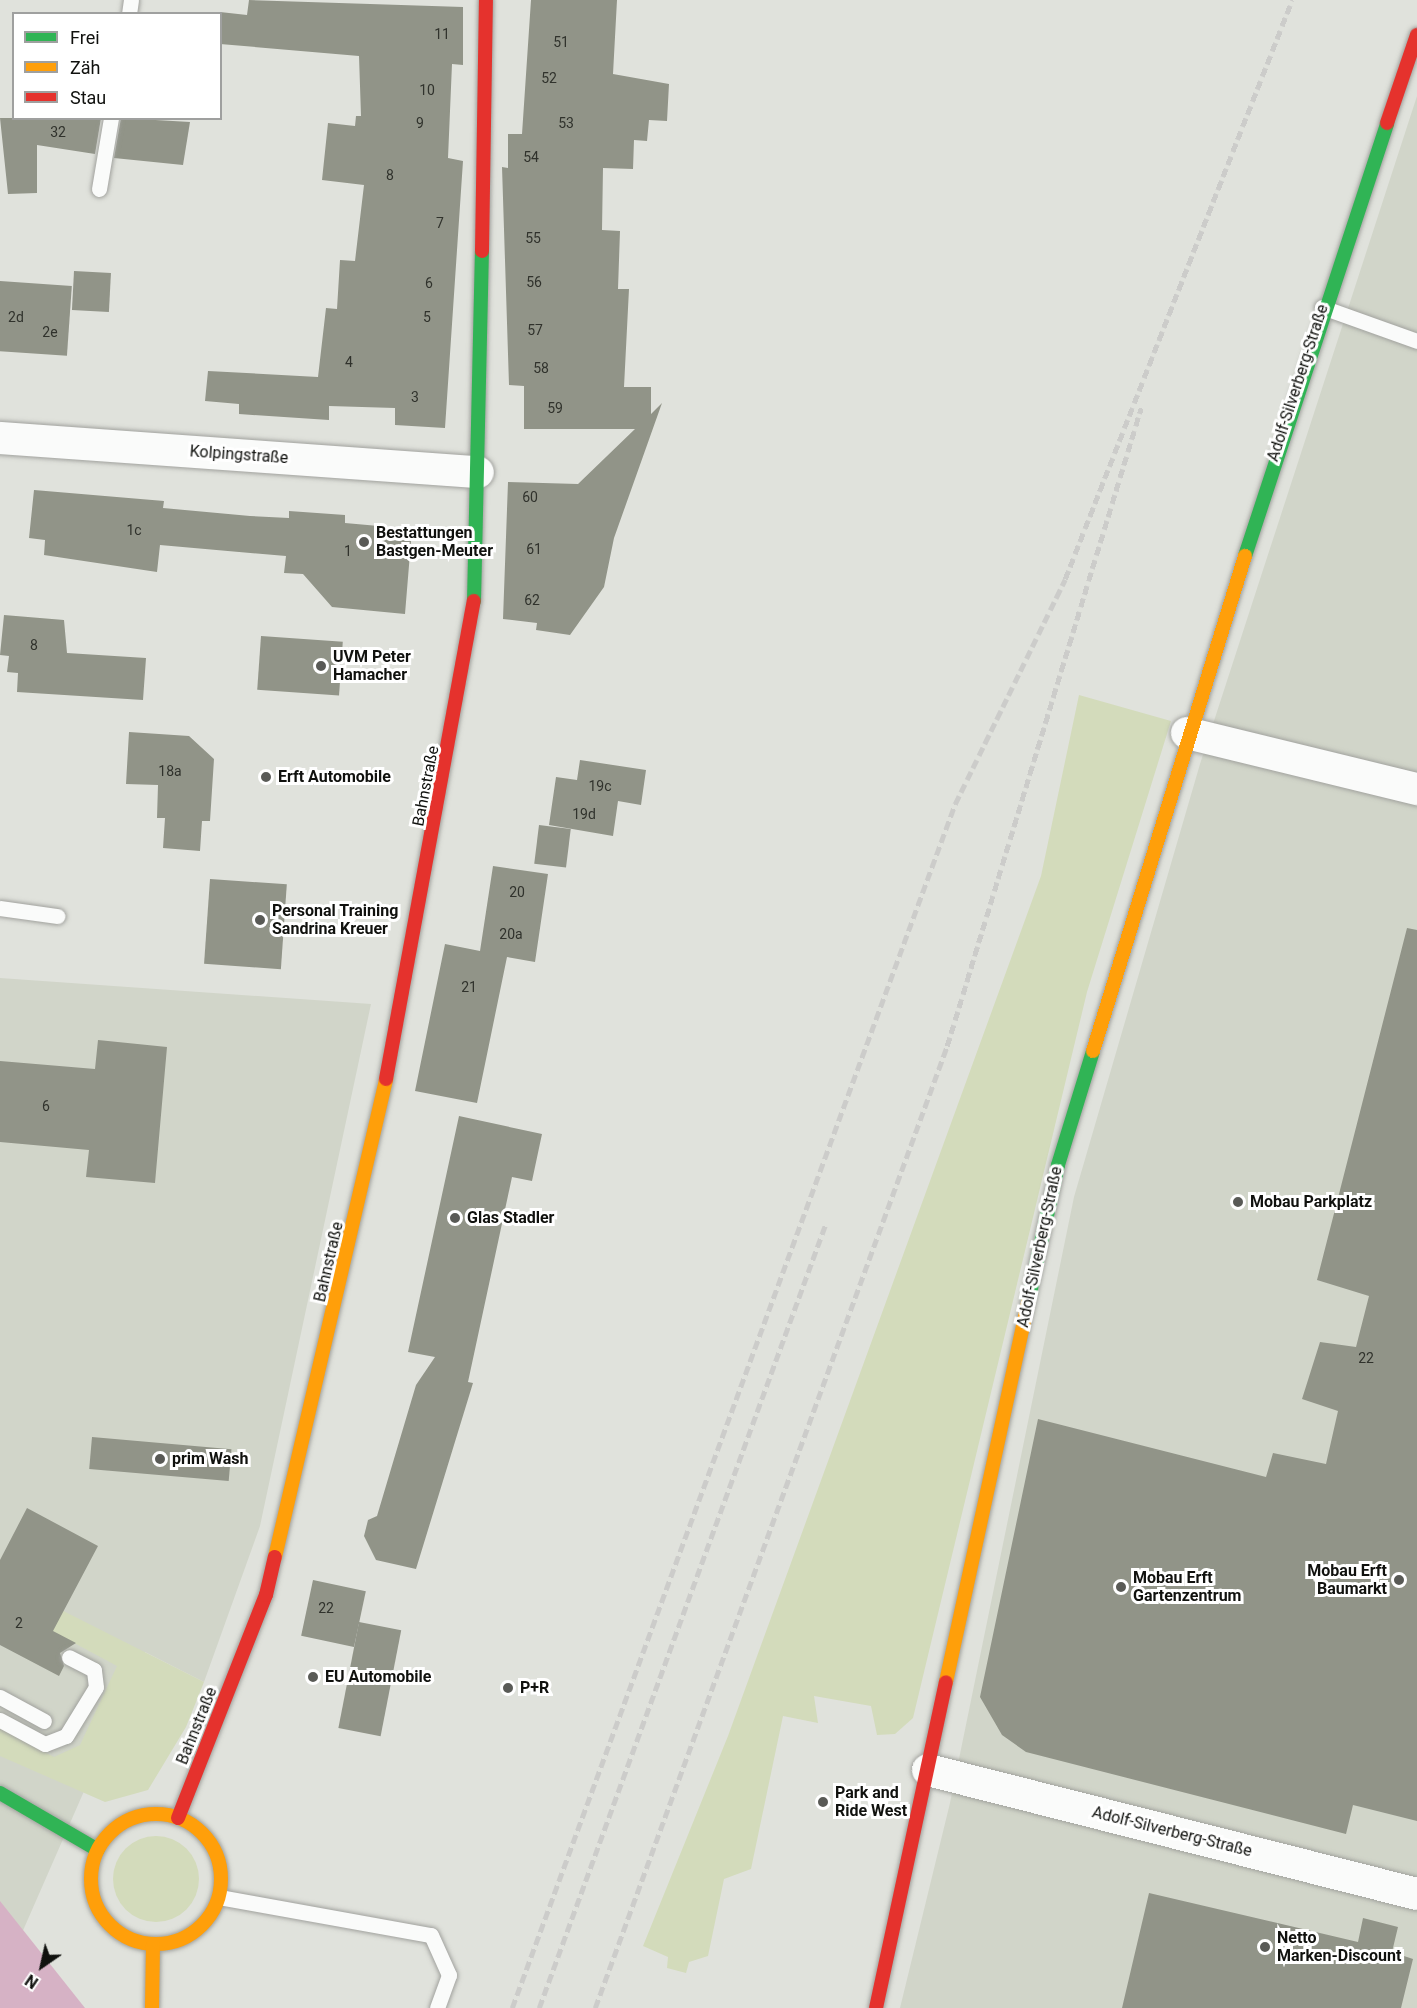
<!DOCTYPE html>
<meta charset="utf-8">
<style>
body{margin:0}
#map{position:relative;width:1417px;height:2008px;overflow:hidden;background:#e0e2dc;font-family:Roboto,sans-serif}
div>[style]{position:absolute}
.built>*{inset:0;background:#d1d5c9}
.green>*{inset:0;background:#d3dbbb}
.round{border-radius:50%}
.water>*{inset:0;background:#d6b2c5}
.building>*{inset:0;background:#919488;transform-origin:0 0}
.roads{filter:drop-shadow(0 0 2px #a1a29e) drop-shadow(0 0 2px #a1a29e)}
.lane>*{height:15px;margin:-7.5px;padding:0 7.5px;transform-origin:7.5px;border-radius:7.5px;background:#fafbfa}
.street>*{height:32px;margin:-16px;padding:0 16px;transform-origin:16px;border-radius:16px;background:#fafbfa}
.fast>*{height:14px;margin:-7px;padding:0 7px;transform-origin:7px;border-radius:7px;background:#30b455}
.slow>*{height:14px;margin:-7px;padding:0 7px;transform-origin:7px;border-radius:7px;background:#ff9f0a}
.slow>.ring{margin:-7px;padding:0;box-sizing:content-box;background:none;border:14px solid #ff9f0a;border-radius:50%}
.jam>*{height:14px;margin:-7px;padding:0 7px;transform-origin:7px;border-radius:7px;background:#e5322d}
.rail>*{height:4.5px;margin-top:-2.25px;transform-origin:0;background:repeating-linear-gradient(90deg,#ccccca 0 9px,transparent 0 13.5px)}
.dots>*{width:16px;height:16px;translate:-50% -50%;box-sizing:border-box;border:3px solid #fff;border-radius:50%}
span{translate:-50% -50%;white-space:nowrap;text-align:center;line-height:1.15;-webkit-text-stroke:6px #fff;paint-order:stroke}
.number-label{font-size:14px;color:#30322c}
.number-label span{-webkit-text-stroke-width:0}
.street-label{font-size:16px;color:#10110e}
.poi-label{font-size:16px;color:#10110e;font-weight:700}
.left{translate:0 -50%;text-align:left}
.right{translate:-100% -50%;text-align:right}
.legend{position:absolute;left:12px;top:12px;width:210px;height:108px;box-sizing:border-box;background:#fff;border:2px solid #9fa09f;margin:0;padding:8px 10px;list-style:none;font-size:18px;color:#10110e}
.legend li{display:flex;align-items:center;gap:12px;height:30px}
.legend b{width:30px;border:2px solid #9fa09f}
.north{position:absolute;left:12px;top:1936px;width:60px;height:60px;-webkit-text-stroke:4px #fff;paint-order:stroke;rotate:214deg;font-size:16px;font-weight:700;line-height:24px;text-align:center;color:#10110e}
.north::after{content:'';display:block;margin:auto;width:21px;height:27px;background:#10110e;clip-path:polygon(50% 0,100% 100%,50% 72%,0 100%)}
</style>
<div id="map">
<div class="built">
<i style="clip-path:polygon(1417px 96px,1417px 2008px,900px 2008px,950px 1803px,1074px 1197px,1200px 764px)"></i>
<i style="clip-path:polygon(0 978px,371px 1004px,260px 1526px,204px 1682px,145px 1652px,0 1983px)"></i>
</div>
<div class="green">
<i style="clip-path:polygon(1079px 695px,1171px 721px,1087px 992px,913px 1718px,895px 1734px,877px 1735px,871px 1706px,814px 1696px,818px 1723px,783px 1716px,751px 1869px,724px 1879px,708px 1956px,689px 1962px,686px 1973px,667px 1968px,668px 1957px,643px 1946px,728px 1736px,1041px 876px)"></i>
<i style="clip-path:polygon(0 1579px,204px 1682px,186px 1727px,148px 1790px,105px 1802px,0 1756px,0 1728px,54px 1757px,80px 1745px,117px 1666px,0 1603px)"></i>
<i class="round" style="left:113px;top:1836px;width:86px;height:86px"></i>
</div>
<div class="water">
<i style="clip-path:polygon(0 1901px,85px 2008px,0 2008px)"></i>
</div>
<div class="building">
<i style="clip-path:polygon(249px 0,463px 7px,463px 65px,452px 64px,448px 158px,463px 161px,445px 428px,395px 425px,395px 408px,329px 406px,329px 420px,239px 414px,239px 404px,205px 401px,208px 371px,318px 377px,326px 308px,337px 309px,340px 260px,355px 261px,364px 185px,322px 180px,328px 123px,355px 126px,356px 116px,361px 116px,359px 56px,220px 44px,220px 12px,247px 15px)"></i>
<i style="clip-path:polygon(531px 0,617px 0,613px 74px,669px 84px,667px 121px,649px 120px,647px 141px,634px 140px,633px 169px,603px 168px,602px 230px,620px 231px,618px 289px,629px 289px,624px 387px,651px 387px,651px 414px,662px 403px,614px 538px,604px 587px,570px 635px,536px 630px,537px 623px,503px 619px,508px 482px,578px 484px,635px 429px,524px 429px,524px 386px,509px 385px,502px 167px,508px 168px,508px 134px,522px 134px)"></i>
<i style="clip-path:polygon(0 118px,101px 118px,95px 154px,37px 145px,37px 193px,8px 194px)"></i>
<i style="clip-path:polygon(121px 118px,190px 122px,183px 165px,114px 158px)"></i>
<i style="left:74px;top:271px;width:37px;height:39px;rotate:3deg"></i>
<i style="left:0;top:281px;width:72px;height:70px;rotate:4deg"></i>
<i style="clip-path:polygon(34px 490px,164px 501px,163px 508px,250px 516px,289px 518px,289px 511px,345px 515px,345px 523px,412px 529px,405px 614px,332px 607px,303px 574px,284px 573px,286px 556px,160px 545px,157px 572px,44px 555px,45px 540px,29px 538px)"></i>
<i style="clip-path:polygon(4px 615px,64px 620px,67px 653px,146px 658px,143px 700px,17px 692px,18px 673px,7px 672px,9px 656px,0 655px)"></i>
<i style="left:261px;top:636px;width:82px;height:54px;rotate:4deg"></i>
<i style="clip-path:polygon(129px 732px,189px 736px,214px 759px,210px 821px,202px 821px,200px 851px,163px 848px,165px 818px,157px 818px,158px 785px,126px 784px)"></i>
<i style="clip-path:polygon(580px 760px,646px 770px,641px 805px,618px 801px,613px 836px,549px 825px,556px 777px,577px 780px)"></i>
<i style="left:539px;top:825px;width:32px;height:39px;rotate:7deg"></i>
<i style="clip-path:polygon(493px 866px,548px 874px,535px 962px,507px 957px,477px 1103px,415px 1091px,445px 944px,480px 951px)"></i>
<i style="left:210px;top:879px;width:77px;height:85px;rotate:4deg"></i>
<i style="clip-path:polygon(1407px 928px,1417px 930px,1417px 1821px,1353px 1805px,1346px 1834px,1026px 1752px,1002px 1735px,980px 1697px,1038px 1419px,1266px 1477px,1273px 1453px,1326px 1464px,1338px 1411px,1302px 1399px,1320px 1342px,1356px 1347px,1369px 1296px,1317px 1280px)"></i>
<i style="clip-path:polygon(98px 1040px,167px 1047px,155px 1183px,86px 1177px,89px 1150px,0 1142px,0 1061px,95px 1069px)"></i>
<i style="clip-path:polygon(459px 1116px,542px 1134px,532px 1181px,512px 1177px,468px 1382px,473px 1383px,416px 1569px,376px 1560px,364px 1536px,368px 1520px,377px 1516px,416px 1385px,435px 1357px,408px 1352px)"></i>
<i style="left:92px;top:1437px;width:140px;height:32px;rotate:5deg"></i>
<i style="clip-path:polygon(27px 1508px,98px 1546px,53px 1631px,76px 1643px,60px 1653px,64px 1666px,59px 1676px,0 1645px,0 1560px)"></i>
<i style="left:313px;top:1580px;width:54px;height:57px;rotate:12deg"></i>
<i style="left:359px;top:1622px;width:43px;height:108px;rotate:11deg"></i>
<i style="clip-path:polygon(1149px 1893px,1358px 1942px,1363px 1918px,1398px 1927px,1392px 1952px,1413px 1959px,1401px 2008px,1122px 2008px)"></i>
</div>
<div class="roads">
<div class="lane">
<i style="left:129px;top:14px;width:14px;rotate:-82deg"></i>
<i style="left:99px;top:189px;width:72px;rotate:-80.4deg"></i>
<i style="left:1322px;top:307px;width:101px;rotate:19.7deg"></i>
<i style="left:0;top:908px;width:58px;rotate:8deg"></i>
<i style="left:0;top:1697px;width:50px;rotate:28.6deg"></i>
<i style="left:0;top:1720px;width:51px;rotate:28.1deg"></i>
<i style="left:45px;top:1744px;width:22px;rotate:-21deg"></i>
<i style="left:66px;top:1736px;width:57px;rotate:-58.5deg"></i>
<i style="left:96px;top:1687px;width:17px;rotate:-97deg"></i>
<i style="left:94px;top:1670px;width:28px;rotate:-153deg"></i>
<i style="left:219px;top:1897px;width:215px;rotate:10.2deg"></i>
<i style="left:431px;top:1935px;width:44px;rotate:65.8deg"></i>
<i style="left:449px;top:1975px;width:35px;rotate:110deg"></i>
</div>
<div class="street">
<i style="left:0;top:438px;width:479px;rotate:4.1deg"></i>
<i style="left:1187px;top:733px;width:237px;rotate:13.7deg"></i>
<i style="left:928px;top:1770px;width:504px;rotate:14.23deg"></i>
</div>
<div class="fast">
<i style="left:1245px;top:556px;width:456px;rotate:-71.8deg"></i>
<i style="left:474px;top:601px;width:350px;rotate:-88.7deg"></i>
<i style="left:1028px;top:1302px;width:140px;rotate:-77.6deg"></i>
<i style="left:1058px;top:1165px;width:119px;rotate:-72.9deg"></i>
<i style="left:0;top:1793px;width:113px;rotate:30.2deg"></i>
</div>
<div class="slow">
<i style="left:1093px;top:1051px;width:518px;rotate:-72.93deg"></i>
<i style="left:275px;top:1557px;width:491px;rotate:-76.9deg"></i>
<i style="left:946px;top:1682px;width:389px;rotate:-77.8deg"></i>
<i class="ring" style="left:91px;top:1814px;width:116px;height:116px"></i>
<i style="left:152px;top:2008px;width:64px;rotate:-89.1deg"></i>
</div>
<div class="jam">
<i style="left:1387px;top:123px;width:93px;rotate:-71.2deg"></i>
<i style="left:482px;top:251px;width:251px;rotate:-89.1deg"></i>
<i style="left:386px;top:1079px;width:486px;rotate:-79.6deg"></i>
<i style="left:178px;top:1818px;width:240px;rotate:-68.5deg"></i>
<i style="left:266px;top:1595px;width:39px;rotate:-77deg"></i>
<i style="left:876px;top:2008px;width:333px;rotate:-77.9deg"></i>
</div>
</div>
<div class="rail">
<i style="left:512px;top:2008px;width:1283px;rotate:-69.8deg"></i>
<i style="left:955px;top:804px;width:250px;rotate:-63.9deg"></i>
<i style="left:1065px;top:579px;width:622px;rotate:-68.59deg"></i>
<i style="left:539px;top:2008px;width:836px;rotate:-69.92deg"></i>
<i style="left:595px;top:2008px;width:1024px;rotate:-69.9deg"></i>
<i style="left:947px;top:1046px;width:667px;rotate:-73.09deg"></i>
</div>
<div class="dots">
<i style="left:364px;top:542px;background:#595a56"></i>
<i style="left:321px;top:666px;background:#595a56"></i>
<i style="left:266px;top:777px;background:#595a56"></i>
<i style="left:260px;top:920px;background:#595a56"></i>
<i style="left:1238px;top:1202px;background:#595a56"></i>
<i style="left:455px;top:1218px;background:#595a56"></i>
<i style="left:160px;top:1459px;background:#595a56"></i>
<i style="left:1399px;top:1580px;background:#595a56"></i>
<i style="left:1121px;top:1587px;background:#595a56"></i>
<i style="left:313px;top:1677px;background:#595a56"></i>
<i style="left:508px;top:1688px;background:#595a56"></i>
<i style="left:823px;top:1802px;background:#595a56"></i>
<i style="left:1265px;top:1947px;background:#595a56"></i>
</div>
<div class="number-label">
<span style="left:442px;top:34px">11</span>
<span style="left:561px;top:42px">51</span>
<span style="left:549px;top:78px">52</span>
<span style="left:427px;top:90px">10</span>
<span style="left:420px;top:123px">9</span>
<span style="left:566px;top:123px">53</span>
<span style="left:58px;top:132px">32</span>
<span style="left:531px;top:157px">54</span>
<span style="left:390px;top:175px">8</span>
<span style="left:440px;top:223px">7</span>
<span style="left:533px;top:238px">55</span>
<span style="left:534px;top:282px">56</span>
<span style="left:429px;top:283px">6</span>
<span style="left:16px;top:317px">2d</span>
<span style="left:427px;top:317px">5</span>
<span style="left:535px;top:330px">57</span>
<span style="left:50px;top:332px">2e</span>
<span style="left:349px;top:362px">4</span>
<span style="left:541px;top:368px">58</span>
<span style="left:415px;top:397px">3</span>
<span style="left:555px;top:408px">59</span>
<span style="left:530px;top:497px">60</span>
<span style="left:134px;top:530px">1c</span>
<span style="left:534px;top:549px">61</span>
<span style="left:348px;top:551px">1</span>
<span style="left:532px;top:600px">62</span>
<span style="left:34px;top:645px">8</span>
<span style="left:170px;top:771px">18a</span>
<span style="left:600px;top:786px">19c</span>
<span style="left:584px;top:814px">19d</span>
<span style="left:517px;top:892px">20</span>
<span style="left:511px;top:934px">20a</span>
<span style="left:469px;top:987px">21</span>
<span style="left:46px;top:1106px">6</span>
<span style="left:1366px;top:1358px">22</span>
<span style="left:326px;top:1608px">22</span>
<span style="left:19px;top:1623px">2</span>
</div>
<div class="street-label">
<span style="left:1298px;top:383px;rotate:-72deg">Adolf-Silverberg-Straße</span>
<span style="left:239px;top:455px;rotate:4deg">Kolpingstraße</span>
<span style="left:426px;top:786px;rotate:-79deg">Bahnstraße</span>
<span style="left:1040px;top:1247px;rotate:-78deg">Adolf-Silverberg-Straße</span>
<span style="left:329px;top:1262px;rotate:-77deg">Bahnstraße</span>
<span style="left:197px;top:1726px;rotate:-68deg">Bahnstraße</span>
<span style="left:1172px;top:1832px;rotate:14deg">Adolf-Silverberg-Straße</span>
</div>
<div class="poi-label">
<span class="left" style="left:376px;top:542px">Bestattungen<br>Bastgen-Meuter</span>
<span class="left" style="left:333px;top:666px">UVM Peter<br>Hamacher</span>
<span class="left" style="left:278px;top:777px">Erft Automobile</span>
<span class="left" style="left:272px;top:920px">Personal Training<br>Sandrina Kreuer</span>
<span class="left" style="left:1250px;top:1202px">Mobau Parkplatz</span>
<span class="left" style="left:467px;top:1218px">Glas Stadler</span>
<span class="left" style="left:172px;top:1459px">prim Wash</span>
<span class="right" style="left:1387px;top:1580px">Mobau Erft<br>Baumarkt</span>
<span class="left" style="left:1133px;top:1587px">Mobau Erft<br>Gartenzentrum</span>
<span class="left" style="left:325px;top:1677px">EU Automobile</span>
<span class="left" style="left:520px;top:1688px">P+R</span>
<span class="left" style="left:835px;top:1802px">Park and<br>Ride West</span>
<span class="left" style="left:1277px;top:1947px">Netto<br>Marken-Discount</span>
</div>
<ul class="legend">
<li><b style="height:8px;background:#30b455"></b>Frei</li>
<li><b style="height:8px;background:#ff9f0a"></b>Zäh</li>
<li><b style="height:8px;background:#e5322d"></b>Stau</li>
</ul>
<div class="north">N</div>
</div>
